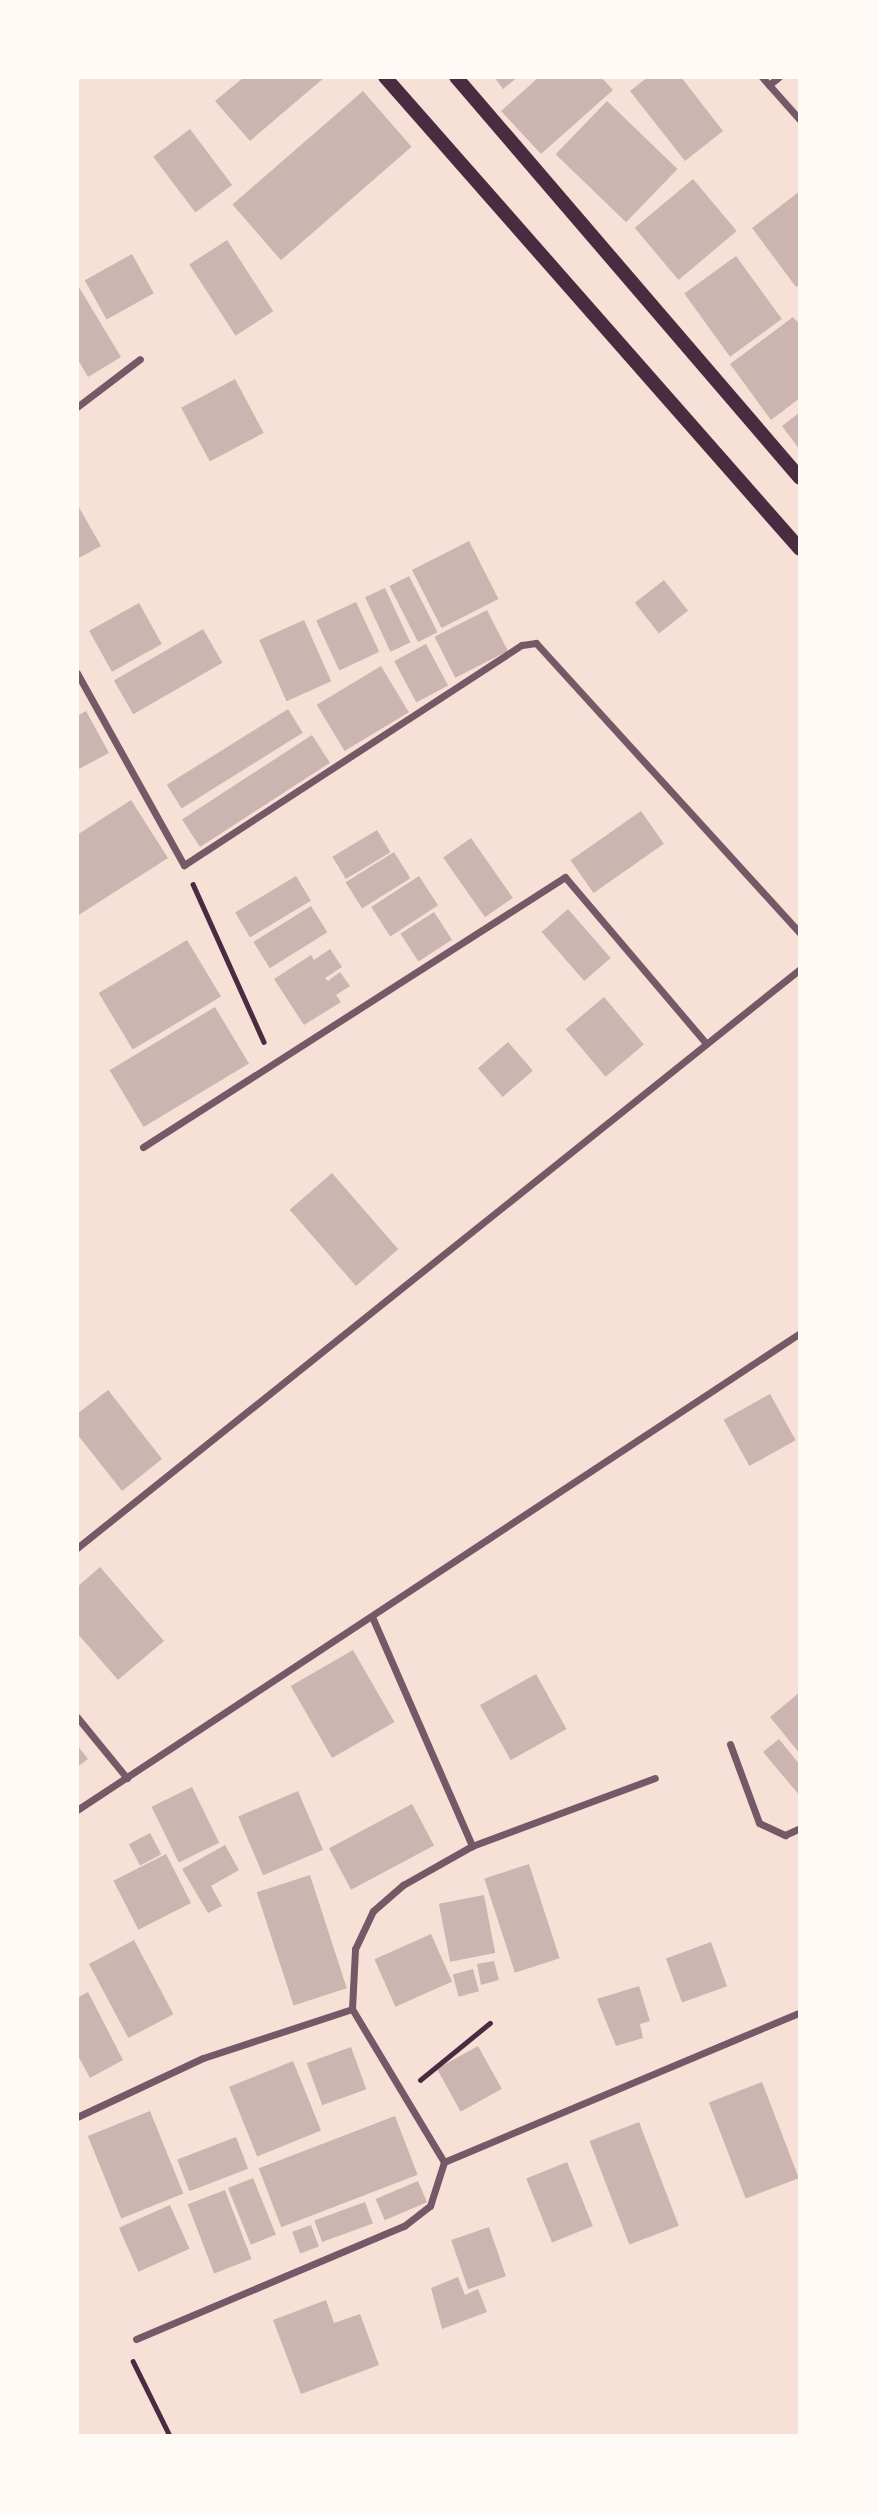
<!DOCTYPE html>
<style>
body{margin:0}
#map{position:relative;width:877px;height:2513px;overflow:hidden;background:#f7e1d7;font-family:Rubik,sans-serif}
div>[style]{position:absolute}
.building>*{inset:0;background:#ccb4b1;transform-origin:0 0}
.path>*{height:4.5px;margin:-2.25px;padding:0 2.25px;transform-origin:2.25px;border-radius:2.25px;background:#4a2c40}
.minor>*{height:7px;margin:-3.5px;padding:0 3.5px;transform-origin:3.5px;border-radius:3.5px;background:#755966}
.secondary>*{height:14px;margin:-7px;padding:0 7px;transform-origin:7px;border-radius:7px;background:#4a2c40}
span{translate:-50% -50%;white-space:nowrap;text-align:center;line-height:1.15;-webkit-text-stroke:7px #fffaf5;paint-order:stroke}
.frame{position:absolute;inset:0;border:79px solid #fffaf5;pointer-events:none}
</style>
<div id="map">
<div class="building">
<i style="clip-path:polygon(244px 77px,325px 77px,250px 141px,215px 101px)"></i>
<i style="clip-path:polygon(494px 77px,518px 77px,503px 89px)"></i>
<i style="clip-path:polygon(539px 77px,601px 77px,613px 90px,541px 154px,501px 111px)"></i>
<i style="clip-path:polygon(648px 77px,681px 77px,723px 131px,685px 161px,630px 91px)"></i>
<i style="left:363px;top:91px;width:74px;height:173px;rotate:49deg"></i>
<i style="left:607px;top:101px;width:98px;height:74px;rotate:44deg"></i>
<i style="left:190px;top:129px;width:70px;height:46px;rotate:53deg"></i>
<i style="left:693px;top:179px;width:68px;height:76px;rotate:50deg"></i>
<i style="clip-path:polygon(800px 191px,800px 284px,796px 287px,752px 228px)"></i>
<i style="left:227px;top:240px;width:85px;height:45px;rotate:57deg"></i>
<i style="left:132px;top:254px;width:45px;height:54px;rotate:61deg"></i>
<i style="left:736px;top:256px;width:78px;height:64px;rotate:54deg"></i>
<i style="clip-path:polygon(77px 284px,121px 357px,88px 377px,77px 358px)"></i>
<i style="clip-path:polygon(793px 317px,800px 325px,800px 398px,771px 420px,730px 364px)"></i>
<i style="left:235px;top:379px;width:61px;height:61px;rotate:62deg"></i>
<i style="clip-path:polygon(800px 412px,800px 450px,782px 426px)"></i>
<i style="clip-path:polygon(77px 504px,101px 546px,77px 559px)"></i>
<i style="left:469px;top:541px;width:65px;height:64px;rotate:63deg"></i>
<i style="left:409px;top:576px;width:63px;height:22px;rotate:63deg"></i>
<i style="left:664px;top:580px;width:39px;height:37px;rotate:52deg"></i>
<i style="left:385px;top:588px;width:60px;height:22px;rotate:65deg"></i>
<i style="left:356px;top:602px;width:55px;height:44px;rotate:65deg"></i>
<i style="left:139px;top:603px;width:47px;height:57px;rotate:61deg"></i>
<i style="left:487px;top:610px;width:46px;height:59px;rotate:63deg"></i>
<i style="left:304px;top:620px;width:67px;height:49px;rotate:66deg"></i>
<i style="left:203px;top:629px;width:39px;height:103px;rotate:60deg"></i>
<i style="left:426px;top:644px;width:47px;height:36px;rotate:62deg"></i>
<i style="left:381px;top:666px;width:54px;height:75px;rotate:59deg"></i>
<i style="left:288px;top:709px;width:28px;height:143px;rotate:58deg"></i>
<i style="clip-path:polygon(86px 711px,109px 753px,77px 770px,77px 716px)"></i>
<i style="left:312px;top:735px;width:33px;height:155px;rotate:57deg"></i>
<i style="clip-path:polygon(131px 800px,168px 858px,77px 916px,77px 835px)"></i>
<i style="left:641px;top:811px;width:40px;height:86px;rotate:55deg"></i>
<i style="left:377px;top:830px;width:26px;height:52px;rotate:59deg"></i>
<i style="left:471px;top:838px;width:73px;height:34px;rotate:55deg"></i>
<i style="left:394px;top:852px;width:31px;height:57px;rotate:58deg"></i>
<i style="left:296px;top:876px;width:29px;height:71px;rotate:59deg"></i>
<i style="left:419px;top:876px;width:35px;height:57px;rotate:57deg"></i>
<i style="left:311px;top:906px;width:31px;height:68px;rotate:58deg"></i>
<i style="left:568px;top:909px;width:65px;height:35px;rotate:49deg"></i>
<i style="left:434px;top:912px;width:33px;height:40px;rotate:57deg"></i>
<i style="left:187px;top:940px;width:66px;height:103px;rotate:59deg"></i>
<i style="clip-path:polygon(330px 949px,342px 967px,325px 978px,328px 981px,340px 972px,350px 986px,336px 995px,341px 1002px,304px 1025px,274px 979px,311px 955px,314px 960px)"></i>
<i style="left:604px;top:997px;width:62px;height:50px;rotate:50deg"></i>
<i style="left:215px;top:1007px;width:66px;height:123px;rotate:59deg"></i>
<i style="left:508px;top:1042px;width:38px;height:40px;rotate:49deg"></i>
<i style="left:332px;top:1173px;width:101px;height:56px;rotate:49deg"></i>
<i style="clip-path:polygon(108px 1390px,162px 1459px,122px 1491px,77px 1434px,77px 1414px)"></i>
<i style="left:770px;top:1394px;width:53px;height:53px;rotate:61deg"></i>
<i style="clip-path:polygon(100px 1567px,164px 1641px,118px 1680px,77px 1633px,77px 1587px)"></i>
<i style="left:353px;top:1650px;width:83px;height:72px;rotate:60deg"></i>
<i style="left:536px;top:1674px;width:63px;height:64px;rotate:61deg"></i>
<i style="clip-path:polygon(800px 1692px,800px 1754px,770px 1717px)"></i>
<i style="clip-path:polygon(779px 1739px,800px 1765px,800px 1796px,763px 1752px)"></i>
<i style="clip-path:polygon(77px 1745px,88px 1759px,77px 1767px)"></i>
<i style="left:192px;top:1787px;width:62px;height:45px;rotate:64deg"></i>
<i style="left:298px;top:1791px;width:64px;height:65px;rotate:67deg"></i>
<i style="left:412px;top:1804px;width:47px;height:94px;rotate:62deg"></i>
<i style="left:150px;top:1833px;width:24px;height:24px;rotate:62deg"></i>
<i style="clip-path:polygon(225px 1845px,239px 1870px,211px 1886px,222px 1906px,208px 1913px,182px 1869px)"></i>
<i style="left:166px;top:1854px;width:55px;height:59px;rotate:63deg"></i>
<i style="left:529px;top:1864px;width:99px;height:47px;rotate:72deg"></i>
<i style="left:310px;top:1875px;width:119px;height:56px;rotate:72deg"></i>
<i style="left:484px;top:1895px;width:59px;height:46px;rotate:79deg"></i>
<i style="left:431px;top:1934px;width:52px;height:62px;rotate:66deg"></i>
<i style="left:134px;top:1940px;width:84px;height:51px;rotate:62deg"></i>
<i style="left:711px;top:1942px;width:47px;height:48px;rotate:70deg"></i>
<i style="clip-path:polygon(494px 1961px,499px 1980px,481px 1985px,477px 1964px)"></i>
<i style="left:473px;top:1969px;width:23px;height:21px;rotate:75deg"></i>
<i style="clip-path:polygon(639px 1986px,650px 2021px,640px 2024px,643px 2038px,616px 2046px,597px 1999px)"></i>
<i style="clip-path:polygon(88px 1992px,123px 2060px,90px 2078px,77px 2054px,77px 1998px)"></i>
<i style="left:478px;top:2046px;width:49px;height:47px;rotate:61deg"></i>
<i style="left:351px;top:2047px;width:45px;height:47px;rotate:70deg"></i>
<i style="left:293px;top:2061px;width:75px;height:69px;rotate:68deg"></i>
<i style="left:762px;top:2082px;width:103px;height:57px;rotate:69deg"></i>
<i style="left:150px;top:2111px;width:89px;height:67px;rotate:68deg"></i>
<i style="left:395px;top:2116px;width:63px;height:146px;rotate:69deg"></i>
<i style="left:639px;top:2122px;width:111px;height:53px;rotate:69deg"></i>
<i style="left:236px;top:2137px;width:34px;height:63px;rotate:69deg"></i>
<i style="left:567px;top:2162px;width:69px;height:44px;rotate:68deg"></i>
<i style="left:253px;top:2178px;width:61px;height:27px;rotate:68deg"></i>
<i style="left:418px;top:2181px;width:23px;height:46px;rotate:67deg"></i>
<i style="left:225px;top:2190px;width:74px;height:40px;rotate:69deg"></i>
<i style="left:365px;top:2202px;width:23px;height:54px;rotate:70deg"></i>
<i style="left:170px;top:2205px;width:48px;height:56px;rotate:66deg"></i>
<i style="left:311px;top:2225px;width:23px;height:20px;rotate:70deg"></i>
<i style="left:489px;top:2227px;width:52px;height:40px;rotate:71deg"></i>
<i style="clip-path:polygon(458px 2277px,465px 2295px,478px 2289px,487px 2312px,442px 2329px,431px 2288px)"></i>
<i style="clip-path:polygon(326px 2300px,334px 2323px,360px 2314px,379px 2365px,301px 2394px,273px 2320px)"></i>
</div>
<div class="path">
<i style="left:193px;top:884px;width:173px;rotate:65.8deg"></i>
<i style="left:420px;top:2080px;width:90px;rotate:-39.2deg"></i>
<i style="left:133px;top:2361px;width:84px;rotate:63.7deg"></i>
</div>
<div class="minor">
<i style="left:762px;top:77px;width:57px;rotate:48.5deg"></i>
<i style="left:769px;top:85px;width:13px;rotate:-39deg"></i>
<i style="left:77px;top:407px;width:79px;rotate:-37.3deg"></i>
<i style="left:77px;top:673px;width:220px;rotate:60.9deg"></i>
<i style="left:184px;top:865px;width:403px;rotate:-33.1deg"></i>
<i style="left:522px;top:645px;width:14px;rotate:-8deg"></i>
<i style="left:536px;top:643px;width:392px;rotate:47.7deg"></i>
<i style="left:143px;top:1147px;width:501px;rotate:-32.61deg"></i>
<i style="left:565px;top:877px;width:215px;rotate:49.7deg"></i>
<i style="left:77px;top:1548px;width:926px;rotate:-38.69deg"></i>
<i style="left:373px;top:1619px;width:248px;rotate:66.4deg"></i>
<i style="left:77px;top:1717px;width:79px;rotate:50.7deg"></i>
<i style="left:730px;top:1744px;width:84px;rotate:69.8deg"></i>
<i style="left:759px;top:1823px;width:29px;rotate:25deg"></i>
<i style="left:785px;top:1835px;width:17px;rotate:-25deg"></i>
<i style="left:77px;top:1810px;width:866px;rotate:-33.41deg"></i>
<i style="left:77px;top:2117px;width:139px;rotate:-25.1deg"></i>
<i style="left:203px;top:2058px;width:157px;rotate:-18.2deg"></i>
<i style="left:444px;top:2162px;width:179px;rotate:-121deg"></i>
<i style="left:352px;top:2009px;width:60px;rotate:-87.1deg"></i>
<i style="left:355px;top:1949px;width:42px;rotate:-64.7deg"></i>
<i style="left:373px;top:1911px;width:40px;rotate:-41deg"></i>
<i style="left:403px;top:1885px;width:79px;rotate:-29.5deg"></i>
<i style="left:472px;top:1846px;width:195px;rotate:-20.4deg"></i>
<i style="left:136px;top:2339px;width:291px;rotate:-22.9deg"></i>
<i style="left:404px;top:2226px;width:33px;rotate:-38deg"></i>
<i style="left:430px;top:2206px;width:46px;rotate:-72.3deg"></i>
<i style="left:444px;top:2162px;width:386px;rotate:-22.8deg"></i>
</div>
<div class="secondary">
<i style="left:385px;top:77px;width:628px;rotate:48.68deg"></i>
<i style="left:456px;top:77px;width:528px;rotate:49.38deg"></i>
</div>
<div class="frame"></div>
</div>
